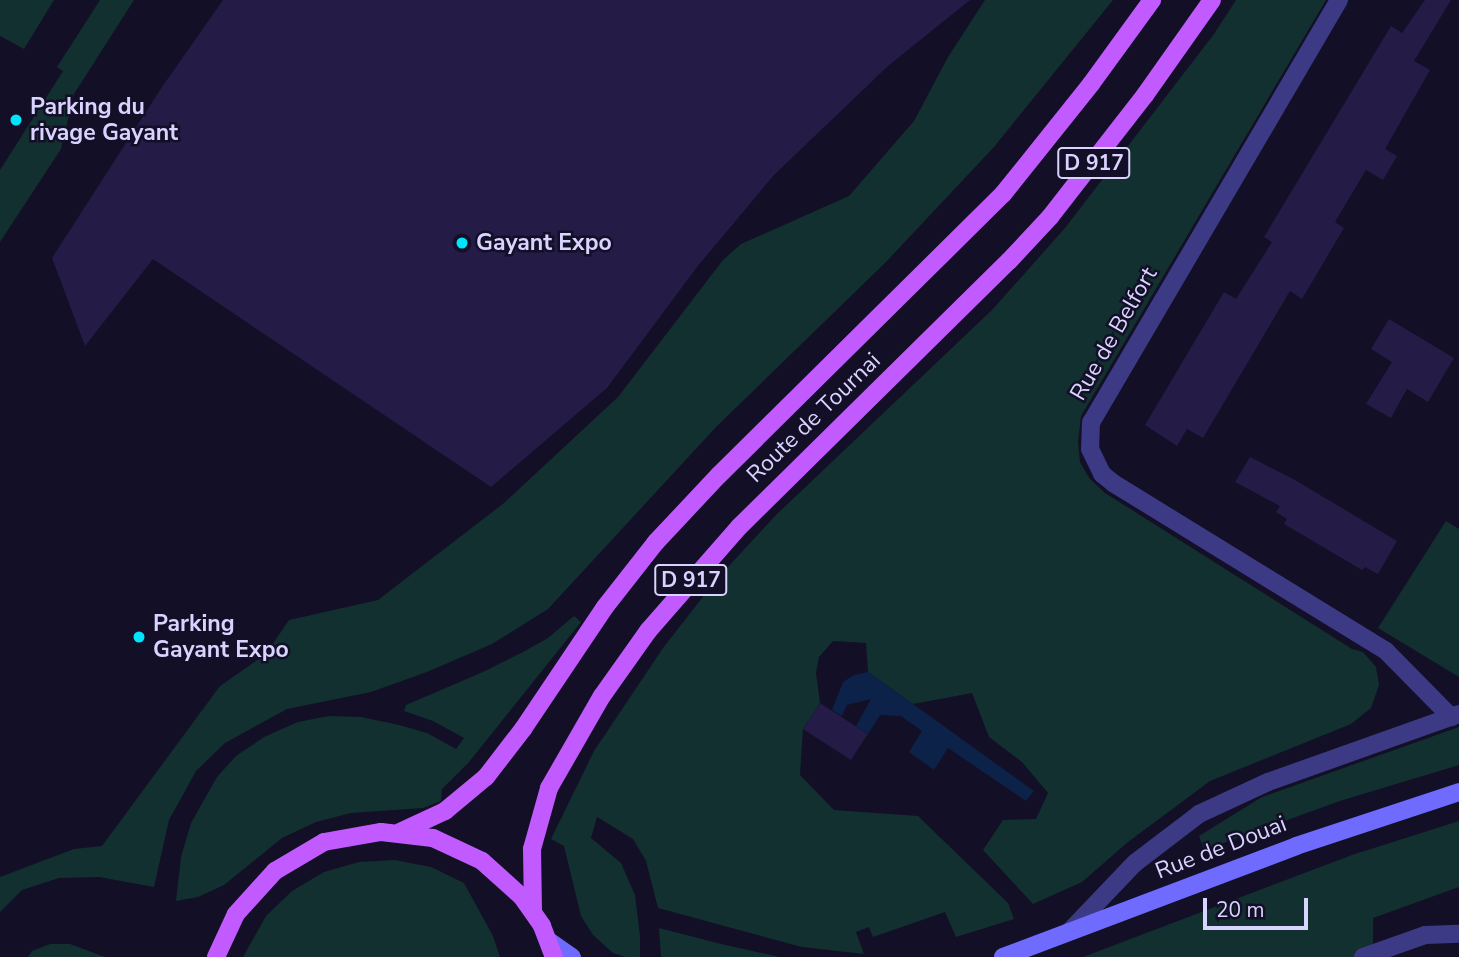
<!DOCTYPE html>
<style>
body{margin:0}
#map{position:relative;width:1459px;height:957px;overflow:hidden;background:#130f26;font-family:"Nunito Sans",sans-serif}
div>[style]{position:absolute}
.green>*{inset:0;background:#12302f}
.water>*{inset:0;background:#0c2248}
.building>*{inset:0;background:#241b47;transform-origin:0 0}
.street>*{height:18px;margin:-9px;padding:0 9px;transform-origin:9px;border-radius:9px;background:#3d3a85}
.secondary>*{height:18px;margin:-9px;padding:0 9px;transform-origin:9px;border-radius:9px;background:#6f6bff}
.primary>*{height:18px;margin:-9px;padding:0 9px;transform-origin:9px;border-radius:9px;background:#c25bff}
.dots>*{width:19px;height:19px;translate:-50% -50%;box-sizing:border-box;border:4px solid #130f26;border-radius:50%}
span{translate:-50% -50%;white-space:nowrap;text-align:center;line-height:1.15;-webkit-text-stroke:5px #130f26;paint-order:stroke}
.shield-label span{padding:2px 5px;background:#130f26;border:2px solid;border-radius:5px;-webkit-text-stroke-width:0}
.shield-label{font-size:21px;color:#d9d4ff;font-weight:700}
.poi-label{font-size:23px;color:#d9d4ff;font-weight:700}
.left{translate:0 -50%;text-align:left}
.street-label{font-size:23px;color:#d9d4ff}
.scale{position:absolute;left:1203px;top:898px;width:105px;height:32px;box-sizing:border-box;border:4px solid #d9d4ff;border-top:0;padding-left:9px;font-size:21px;line-height:24px;white-space:nowrap;color:#d9d4ff;-webkit-text-stroke:5px #130f26;paint-order:stroke}
</style>
<div id="map">
<div class="green">
<i style="clip-path:polygon(0 0,54px 0,24px 49px,0 36px)"></i>
<i style="clip-path:polygon(100px 0,134px 0,74px 94px,61px 149px,0 242px,0 170px,63px 71px,57px 67px)"></i>
<i style="clip-path:polygon(985px 0,1113px 0,994px 147px,885px 263px,717px 426px,548px 609px,492px 644px,427px 672px,371px 692px,287px 709px,225px 743px,196px 771px,169px 820px,154px 887px,99px 877px,59px 878px,22px 890px,0 912px,0 877px,74px 849px,102px 846px,220px 686px,266px 654px,289px 620px,378px 600px,504px 503px,618px 397px,723px 260px,741px 244px,849px 196px,914px 121px,948px 57px)"></i>
<i style="clip-path:polygon(1236px 0,1326px 0,1081px 416px,1078px 442px,1080px 462px,1089px 478px,1105px 493px,1352px 649px,1363px 652px,1376px 667px,1379px 685px,1371px 708px,1351px 724px,1210px 781px,1128px 842px,1082px 882px,1033px 904px,983px 850px,1003px 820px,1036px 819px,1048px 793px,1022px 762px,989px 737px,972px 693px,913px 704px,868px 672px,866px 643px,833px 641px,819px 657px,816px 673px,820px 703px,803px 729px,800px 775px,834px 810px,918px 816px,1008px 903px,1014px 919px,956px 937px,945px 912px,873px 937px,869px 927px,856px 932px,864px 954px,802px 947px,658px 908px,646px 861px,633px 839px,597px 817px,591px 838px,621px 863px,635px 895px,640px 936px,640px 957px,625px 957px,613px 953px,593px 935px,581px 916px,564px 846px,551px 839px,594px 751px,663px 648px,716px 580px,776px 515px,993px 309px,1065px 228px,1214px 34px)"></i>
<i style="clip-path:polygon(1446px 521px,1459px 529px,1459px 677px,1378px 628px)"></i>
<i style="clip-path:polygon(574px 616px,581px 622px,469px 762px,442px 789px,441px 801px,423px 808px,351px 813px,316px 822px,282px 838px,224px 885px,198px 897px,176px 901px,181px 857px,191px 823px,217px 777px,236px 756px,264px 737px,298px 722px,329px 716px,361px 717px,399px 725px,427px 733px,456px 749px,464px 738px,433px 721px,404px 711px,406px 705px,483px 672px,523px 652px,548px 638px)"></i>
<i style="clip-path:polygon(1459px 727px,1459px 765px,1340px 801px,1204px 850px,1199px 836px,1262px 797px)"></i>
<i style="clip-path:polygon(1459px 821px,1459px 887px,1373px 918px,1373px 957px,1083px 957px,1352px 855px)"></i>
<i style="clip-path:polygon(395px 860px,431px 867px,464px 883px,493px 936px,500px 957px,243px 957px,266px 916px,292px 891px,324px 872px,359px 862px)"></i>
<i style="clip-path:polygon(659px 928px,721px 944px,780px 957px,661px 957px)"></i>
<i style="clip-path:polygon(50px 944px,70px 944px,105px 957px,28px 957px,32px 951px)"></i>
</div>
<div class="water">
<i style="clip-path:polygon(868px 672px,913px 704px,1034px 791px,1026px 801px,948px 748px,934px 770px,909px 752px,922px 731px,901px 716px,880px 715px,868px 734px,856px 726px,871px 699px,847px 705px,842px 716px,832px 710px,843px 682px,854px 675px)"></i>
</div>
<div class="building">
<i style="clip-path:polygon(223px 0,970px 0,888px 66px,774px 175px,697px 267px,607px 388px,491px 487px,153px 259px,85px 346px,52px 258px,162px 87px)"></i>
<i style="clip-path:polygon(1425px 0,1451px 0,1414px 61px,1430px 70px,1385px 149px,1397px 156px,1383px 180px,1366px 170px,1335px 222px,1344px 228px,1302px 299px,1290px 291px,1203px 438px,1187px 429px,1177px 446px,1145px 425px,1224px 292px,1236px 299px,1272px 242px,1264px 237px,1391px 26px,1402px 33px)"></i>
<i style="clip-path:polygon(1389px 319px,1454px 358px,1428px 402px,1407px 389px,1391px 418px,1366px 404px,1392px 362px,1371px 349px)"></i>
<i style="clip-path:polygon(1250px 457px,1295px 480px,1397px 541px,1378px 574px,1365px 567px,1362px 570px,1284px 524px,1287px 519px,1276px 512px,1280px 506px,1235px 482px)"></i>
<i style="left:820px;top:703px;width:57px;height:31px;rotate:33deg"></i>
</div>
<div class="street">
<i style="left:1339px;top:0;width:489px;rotate:120.4deg"></i>
<i style="left:1091px;top:422px;width:27px;rotate:92deg"></i>
<i style="left:1090px;top:449px;width:28px;rotate:64deg"></i>
<i style="left:1102px;top:474px;width:14px;rotate:39deg"></i>
<i style="left:1113px;top:483px;width:321px;rotate:31.6deg"></i>
<i style="left:1386px;top:651px;width:93px;rotate:45.4deg"></i>
<i style="left:1069px;top:932px;width:95px;rotate:-46.3deg"></i>
<i style="left:1135px;top:863px;width:81px;rotate:-37.4deg"></i>
<i style="left:1199px;top:814px;width:76px;rotate:-24.9deg"></i>
<i style="left:1268px;top:782px;width:203px;rotate:-19.6deg"></i>
<i style="left:1363px;top:957px;width:66px;rotate:-19.5deg"></i>
<i style="left:1425px;top:935px;width:34px;rotate:-2deg"></i>
</div>
<div class="secondary">
<i style="left:549px;top:941px;width:28px;rotate:35deg"></i>
<i style="left:1003px;top:957px;width:313px;rotate:-20.7deg"></i>
<i style="left:1296px;top:846px;width:172px;rotate:-18.3deg"></i>
</div>
<div class="primary">
<i style="left:400px;top:832px;width:50px;rotate:-25deg"></i>
<i style="left:445px;top:811px;width:53px;rotate:-39.7deg"></i>
<i style="left:486px;top:777px;width:61px;rotate:-52.4deg"></i>
<i style="left:523px;top:729px;width:147px;rotate:-56.1deg"></i>
<i style="left:605px;top:607px;width:83px;rotate:-51.9deg"></i>
<i style="left:656px;top:542px;width:92px;rotate:-46.8deg"></i>
<i style="left:719px;top:475px;width:400px;rotate:-44.7deg"></i>
<i style="left:1003px;top:194px;width:141px;rotate:-51.3deg"></i>
<i style="left:1091px;top:84px;width:104px;rotate:-54deg"></i>
<i style="left:533px;top:911px;width:62px;rotate:-90.9deg"></i>
<i style="left:532px;top:849px;width:63px;rotate:-74.4deg"></i>
<i style="left:549px;top:788px;width:106px;rotate:-60.1deg"></i>
<i style="left:602px;top:696px;width:80px;rotate:-54.7deg"></i>
<i style="left:648px;top:631px;width:138px;rotate:-48.8deg"></i>
<i style="left:739px;top:527px;width:379px;rotate:-44.6deg"></i>
<i style="left:1009px;top:261px;width:60px;rotate:-47deg"></i>
<i style="left:1050px;top:217px;width:155px;rotate:-52.1deg"></i>
<i style="left:1145px;top:95px;width:116px;rotate:-54.8deg"></i>
<i style="left:216px;top:957px;width:47px;rotate:-65.1deg"></i>
<i style="left:236px;top:914px;width:58px;rotate:-47.8deg"></i>
<i style="left:275px;top:871px;width:57px;rotate:-30.6deg"></i>
<i style="left:324px;top:842px;width:58px;rotate:-10deg"></i>
<i style="left:381px;top:832px;width:52px;rotate:6.6deg"></i>
<i style="left:433px;top:838px;width:54px;rotate:25.1deg"></i>
<i style="left:482px;top:861px;width:54px;rotate:42deg"></i>
<i style="left:522px;top:897px;width:35px;rotate:55deg"></i>
<i style="left:542px;top:926px;width:33px;rotate:69deg"></i>
</div>
<div class="dots">
<i style="left:16px;top:120px;background:#00e5ff"></i>
<i style="left:462px;top:243px;background:#00e5ff"></i>
<i style="left:139px;top:637px;background:#00e5ff"></i>
</div>
<div class="shield-label">
<span style="left:1094px;top:163px">D 917</span>
<span style="left:691px;top:580px">D 917</span>
</div>
<div class="poi-label">
<span class="left" style="left:30px;top:120px">Parking du<br>rivage Gayant</span>
<span class="left" style="left:476px;top:243px">Gayant Expo</span>
<span class="left" style="left:153px;top:637px">Parking<br>Gayant Expo</span>
</div>
<div class="street-label">
<span style="left:1114px;top:334px;rotate:-60deg">Rue de Belfort</span>
<span style="left:814px;top:418px;rotate:-44deg">Route de Tournai</span>
<span style="left:1221px;top:848px;rotate:-21deg">Rue de Douai</span>
</div>
<div class="scale">20 m</div>
</div>
